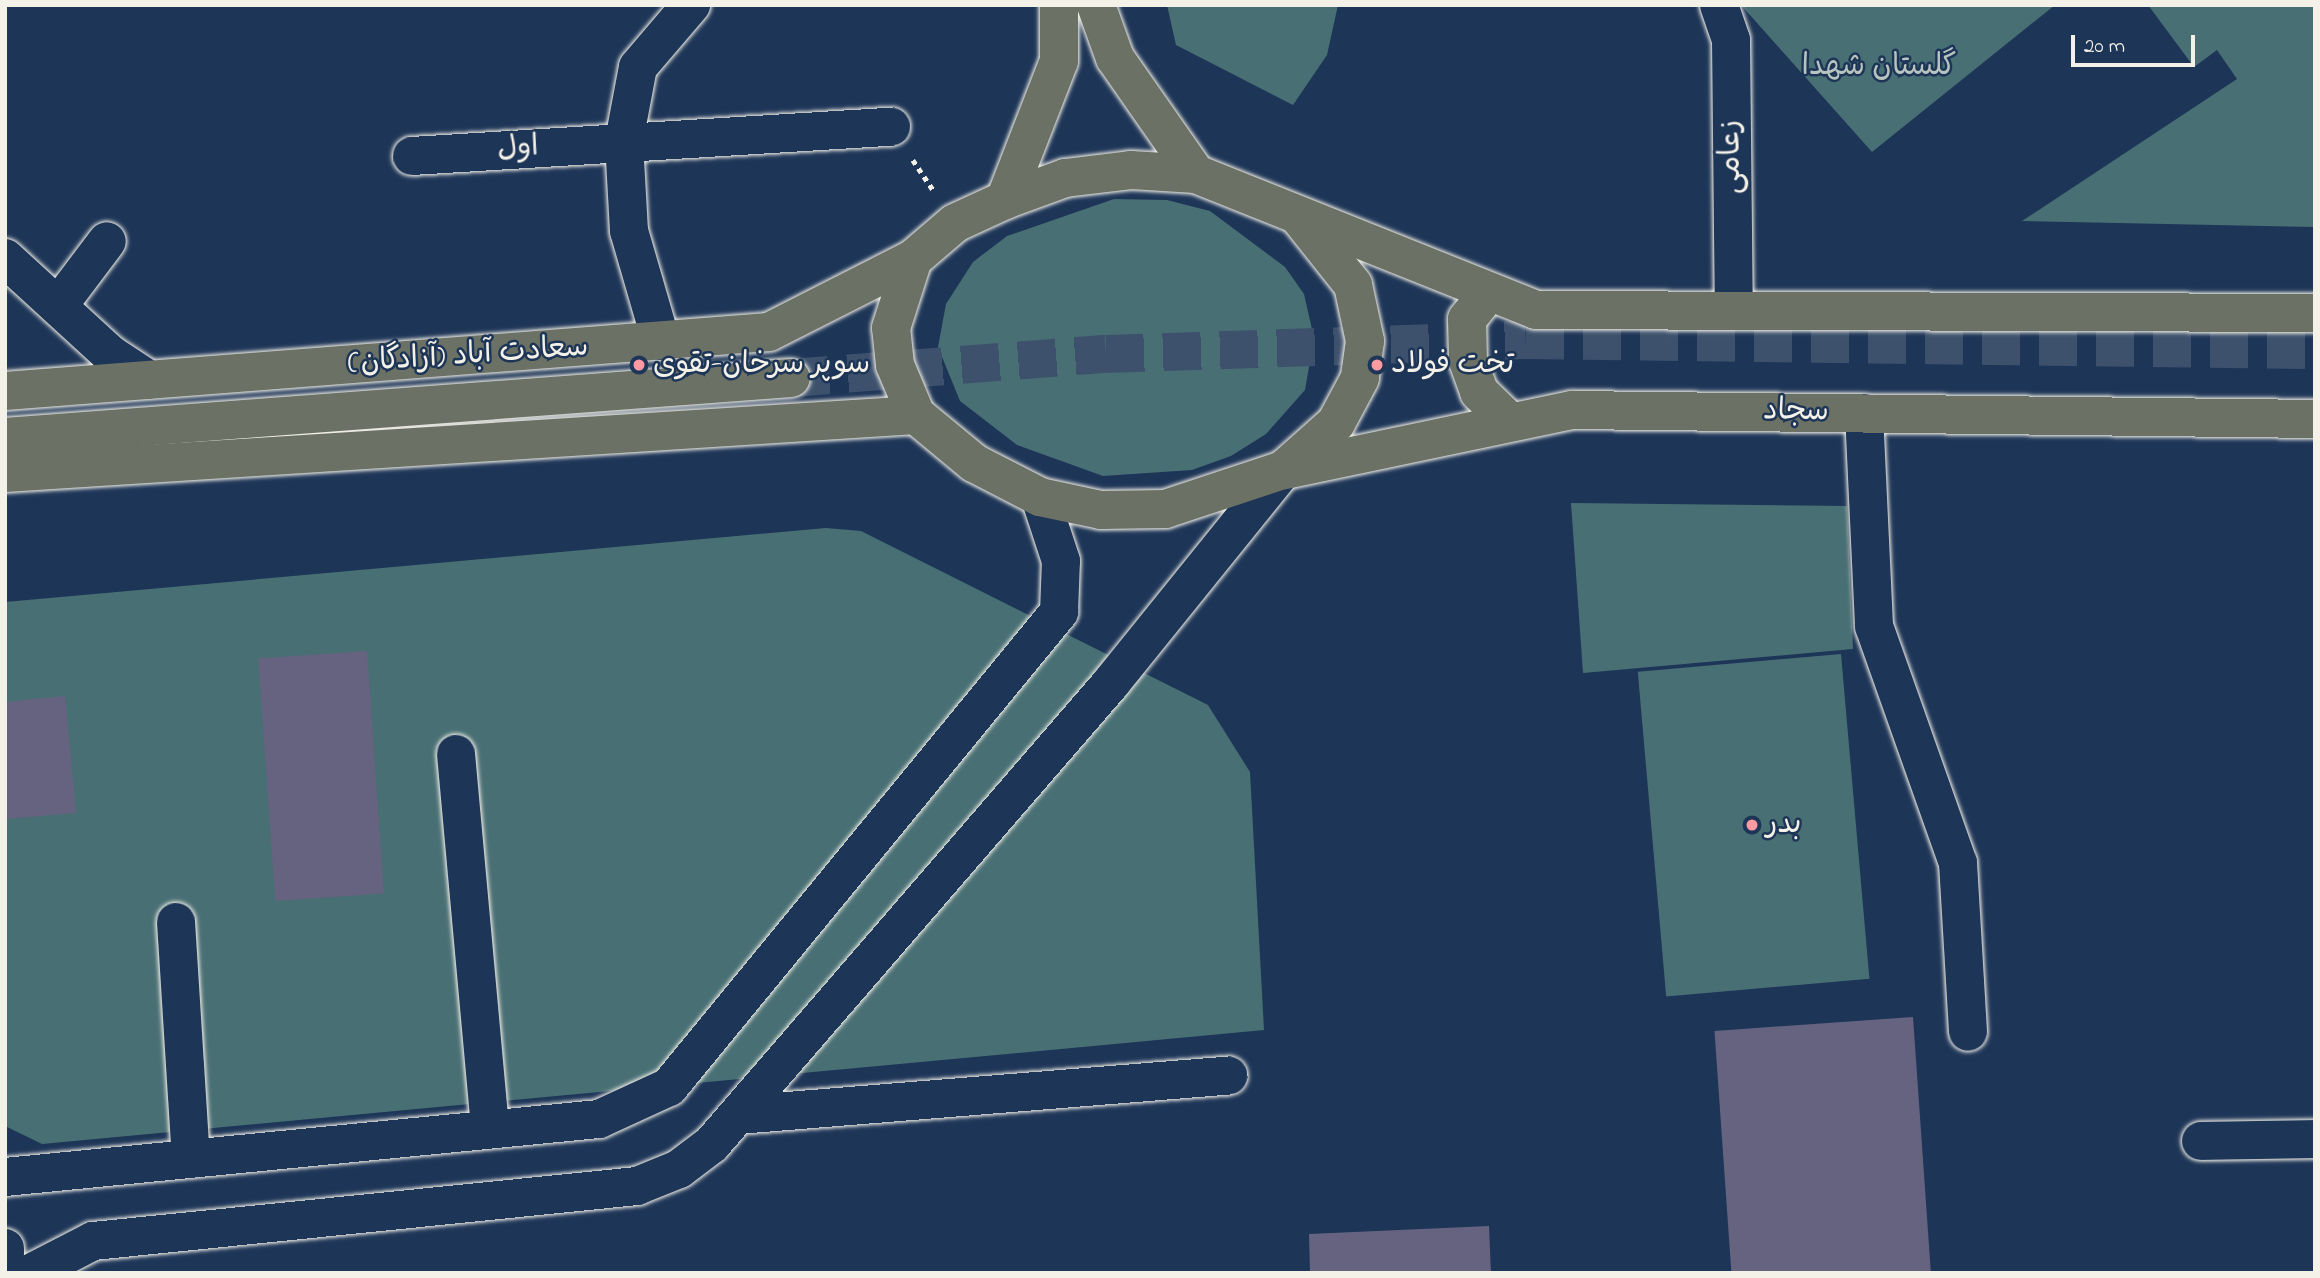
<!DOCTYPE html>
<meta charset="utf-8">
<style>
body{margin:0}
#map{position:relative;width:2320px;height:1278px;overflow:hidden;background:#1d3557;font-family:"Indie Flower","Playpen Sans Arabic",sans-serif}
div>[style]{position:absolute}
.green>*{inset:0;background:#486f74;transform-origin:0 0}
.building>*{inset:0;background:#666381;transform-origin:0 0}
.major-tunnel>*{height:38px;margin-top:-19px;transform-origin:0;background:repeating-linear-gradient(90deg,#3d516d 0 38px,transparent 0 57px)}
.path>*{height:4.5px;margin-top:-2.25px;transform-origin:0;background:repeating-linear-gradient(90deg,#f4f1e8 0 5px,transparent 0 10px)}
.roads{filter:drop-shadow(0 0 2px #f4f1e8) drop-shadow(0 0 2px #f4f1e8)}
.minor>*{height:38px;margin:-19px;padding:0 19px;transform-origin:19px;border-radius:19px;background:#1d3557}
.major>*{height:38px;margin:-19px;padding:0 19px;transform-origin:19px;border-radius:19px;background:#6b7165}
.dots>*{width:19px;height:19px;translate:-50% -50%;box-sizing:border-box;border:4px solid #1d3557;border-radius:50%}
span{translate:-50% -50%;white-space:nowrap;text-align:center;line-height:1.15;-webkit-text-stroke:5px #1d3557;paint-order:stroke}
.park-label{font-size:30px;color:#b8c4bf}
.street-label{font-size:30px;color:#f4f1e8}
.poi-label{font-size:30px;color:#f4f1e8}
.left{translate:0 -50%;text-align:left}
.frame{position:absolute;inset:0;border:7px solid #f4f1e8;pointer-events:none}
.scale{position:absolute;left:2071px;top:35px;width:124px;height:32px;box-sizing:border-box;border:4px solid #f4f1e8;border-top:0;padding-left:9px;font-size:21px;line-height:24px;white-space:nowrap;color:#f4f1e8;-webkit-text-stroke:5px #1d3557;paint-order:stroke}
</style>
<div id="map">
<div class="green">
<i style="clip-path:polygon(1167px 5px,1338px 5px,1327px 55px,1293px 105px,1176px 45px)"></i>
<i style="clip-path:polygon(1741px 5px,2055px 5px,1872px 152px)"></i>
<i style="clip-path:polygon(2148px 5px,2315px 5px,2315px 227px,2022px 221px,2237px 79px,2217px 50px,2194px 67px)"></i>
<i style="clip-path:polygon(1114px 199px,1167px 200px,1210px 211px,1285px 267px,1304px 294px,1314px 338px,1305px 390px,1266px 434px,1231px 456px,1192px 470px,1103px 476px,1017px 445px,960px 401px,938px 347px,946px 304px,973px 262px,1007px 236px)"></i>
<i style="clip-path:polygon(1571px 503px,1847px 506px,1853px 649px,1583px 673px)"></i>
<i style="clip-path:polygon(826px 528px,861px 531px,1208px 705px,1250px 772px,1264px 1030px,42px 1144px,5px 1126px,5px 602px)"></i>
<i style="left:1841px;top:654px;width:326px;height:204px;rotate:85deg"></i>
</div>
<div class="building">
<i style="left:367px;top:651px;width:243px;height:109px;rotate:86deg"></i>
<i style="clip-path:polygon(65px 696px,76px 813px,5px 819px,5px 702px)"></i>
<i style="left:1913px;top:1017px;width:257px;height:199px;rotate:86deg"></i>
<i style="clip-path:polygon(1489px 1226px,1491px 1273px,1310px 1273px,1309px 1234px)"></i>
</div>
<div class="major-tunnel">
<i style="left:791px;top:378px;width:316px;rotate:-4.4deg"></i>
<i style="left:1106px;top:354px;width:420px;rotate:-1.9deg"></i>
<i style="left:1526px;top:340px;width:789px;rotate:0.73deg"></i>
</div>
<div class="path">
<i style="left:913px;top:160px;width:36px;rotate:56deg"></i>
</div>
<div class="roads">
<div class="minor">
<i style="left:1719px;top:5px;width:37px;rotate:71deg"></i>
<i style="left:1731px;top:40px;width:270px;rotate:89.4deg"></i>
<i style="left:412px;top:156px;width:480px;rotate:-3.5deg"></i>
<i style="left:5px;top:258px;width:144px;rotate:42.5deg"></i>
<i style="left:111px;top:355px;width:45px;rotate:33.3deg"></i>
<i style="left:58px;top:306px;width:81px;rotate:-53deg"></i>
<i style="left:661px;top:341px;width:115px;rotate:-106.2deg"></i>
<i style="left:629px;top:231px;width:90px;rotate:-93.2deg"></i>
<i style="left:624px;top:141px;width:75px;rotate:-79.3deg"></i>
<i style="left:638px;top:67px;width:82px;rotate:-49.5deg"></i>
<i style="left:1864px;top:413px;width:213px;rotate:87.3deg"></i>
<i style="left:1874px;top:626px;width:251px;rotate:70.5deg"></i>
<i style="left:1958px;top:863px;width:169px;rotate:86.6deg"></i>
<i style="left:456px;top:754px;width:376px;rotate:84.8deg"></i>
<i style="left:176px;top:922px;width:237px;rotate:86.4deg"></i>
<i style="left:738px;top:1115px;width:492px;rotate:-4.6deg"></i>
<i style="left:2201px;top:1141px;width:114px;rotate:-1deg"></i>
<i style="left:5px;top:1177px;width:597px;rotate:-5.58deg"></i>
<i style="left:599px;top:1119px;width:77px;rotate:-24.6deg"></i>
<i style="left:669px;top:1087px;width:615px;rotate:-50.61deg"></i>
<i style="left:1059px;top:612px;width:51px;rotate:-87.8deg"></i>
<i style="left:1061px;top:561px;width:67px;rotate:-108.2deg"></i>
<i style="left:5px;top:1248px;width:6px;rotate:90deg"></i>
<i style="left:31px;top:1273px;width:70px;rotate:-27.3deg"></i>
<i style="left:93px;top:1241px;width:547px;rotate:-5.77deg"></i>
<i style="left:637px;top:1186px;width:45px;rotate:-22deg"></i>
<i style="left:679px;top:1169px;width:41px;rotate:-37.1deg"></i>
<i style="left:712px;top:1144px;width:610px;rotate:-49.12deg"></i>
<i style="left:1111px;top:683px;width:274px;rotate:-51.1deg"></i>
</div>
<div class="major">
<i style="left:1096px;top:5px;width:56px;rotate:70.3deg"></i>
<i style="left:1115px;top:58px;width:141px;rotate:55.1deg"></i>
<i style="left:1005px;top:200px;width:149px;rotate:-68.8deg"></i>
<i style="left:1059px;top:61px;width:56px;rotate:-90deg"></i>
<i style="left:1299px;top:217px;width:87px;rotate:51.5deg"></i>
<i style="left:1353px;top:285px;width:57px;rotate:77.9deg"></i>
<i style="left:1365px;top:341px;width:37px;rotate:98deg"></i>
<i style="left:1360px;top:378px;width:51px;rotate:118.1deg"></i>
<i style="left:1336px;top:423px;width:71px;rotate:138.4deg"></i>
<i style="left:1283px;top:470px;width:124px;rotate:161.7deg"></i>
<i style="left:1165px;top:509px;width:64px;rotate:179.1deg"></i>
<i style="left:1101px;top:510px;width:62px;rotate:-168deg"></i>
<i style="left:1040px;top:497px;width:74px;rotate:-152.7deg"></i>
<i style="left:974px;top:463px;width:75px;rotate:-140.4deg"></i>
<i style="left:916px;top:415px;width:54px;rotate:-112.8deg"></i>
<i style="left:895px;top:365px;width:37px;rotate:-96deg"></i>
<i style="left:891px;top:328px;width:72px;rotate:-72.3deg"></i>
<i style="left:913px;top:259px;width:55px;rotate:-40.6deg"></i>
<i style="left:955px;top:223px;width:55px;rotate:-24.7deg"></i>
<i style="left:1005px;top:200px;width:64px;rotate:-20.1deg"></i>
<i style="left:1065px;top:178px;width:66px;rotate:-6.9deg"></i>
<i style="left:1131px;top:170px;width:65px;rotate:3.5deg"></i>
<i style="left:1196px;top:174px;width:366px;rotate:21.8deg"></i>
<i style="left:1536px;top:310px;width:779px;rotate:0.22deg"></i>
<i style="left:1489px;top:292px;width:35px;rotate:129deg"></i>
<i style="left:1467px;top:319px;width:42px;rotate:88.6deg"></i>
<i style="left:1468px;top:361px;width:33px;rotate:70deg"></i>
<i style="left:1479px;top:392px;width:42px;rotate:44deg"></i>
<i style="left:5px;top:391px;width:766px;rotate:-4.42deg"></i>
<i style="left:769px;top:332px;width:161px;rotate:-26.9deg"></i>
<i style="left:5px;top:437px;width:788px;rotate:-4.29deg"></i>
<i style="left:1285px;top:470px;width:293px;rotate:-11.8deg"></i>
<i style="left:1572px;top:410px;width:743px;rotate:0.69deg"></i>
<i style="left:5px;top:473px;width:913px;rotate:-3.64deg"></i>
</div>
</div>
<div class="dots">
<i style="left:639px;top:365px;background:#ff9aa2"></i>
<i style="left:1377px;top:365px;background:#ff9aa2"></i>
<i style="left:1752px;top:825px;background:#ff9aa2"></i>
</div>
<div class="park-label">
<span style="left:1879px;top:67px">گلستان شهدا</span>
</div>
<div class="street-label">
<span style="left:518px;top:149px;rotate:-4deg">اول</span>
<span style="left:1732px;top:157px;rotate:-91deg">زعامی</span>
<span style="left:468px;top:356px;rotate:-4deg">سعادت آباد (آزادگان)</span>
<span style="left:1796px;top:412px;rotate:1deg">سجاد</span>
</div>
<div class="poi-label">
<span class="left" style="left:653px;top:365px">سوپر سرخان-تقوی</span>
<span class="left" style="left:1391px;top:365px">تخت فولاد</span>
<span class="left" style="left:1766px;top:825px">بدر</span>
</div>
<div class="frame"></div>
<div class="scale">20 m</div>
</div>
